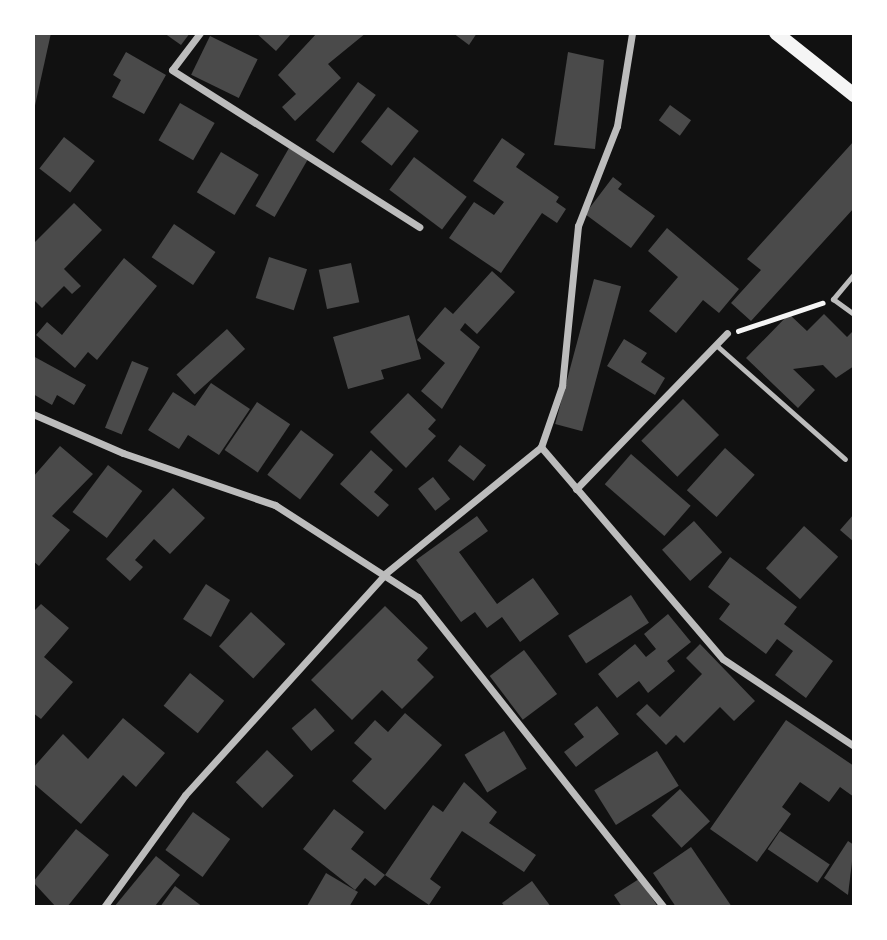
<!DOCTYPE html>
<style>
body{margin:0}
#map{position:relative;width:887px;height:940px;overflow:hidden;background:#111;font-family:Ubuntu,sans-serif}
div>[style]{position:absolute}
.building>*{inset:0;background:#4a4a4a;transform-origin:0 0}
.path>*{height:4.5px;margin:-2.25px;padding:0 2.25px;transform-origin:2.25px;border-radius:2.25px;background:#f5f5f5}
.service>*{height:5px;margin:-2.5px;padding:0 2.5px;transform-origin:2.5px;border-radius:2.5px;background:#bcbcbc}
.minor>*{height:7px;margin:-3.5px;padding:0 3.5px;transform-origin:3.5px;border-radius:3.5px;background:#bcbcbc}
.secondary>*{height:14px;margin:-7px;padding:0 7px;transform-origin:7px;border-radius:7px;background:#f5f5f5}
span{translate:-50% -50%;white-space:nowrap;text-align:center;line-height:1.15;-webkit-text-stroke:6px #fff;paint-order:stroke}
.frame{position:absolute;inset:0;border:35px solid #fff;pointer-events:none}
</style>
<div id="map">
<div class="building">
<i style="clip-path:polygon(33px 33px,51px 33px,34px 110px,33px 110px)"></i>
<i style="clip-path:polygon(164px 33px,190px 33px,181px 45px)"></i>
<i style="clip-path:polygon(256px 33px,292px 33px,276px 51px)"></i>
<i style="clip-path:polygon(317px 33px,366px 33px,328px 64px,341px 78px,295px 121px,282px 107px,296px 94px,278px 75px)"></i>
<i style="clip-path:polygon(453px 33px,477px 33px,469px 45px)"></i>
<i style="left:210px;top:36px;width:53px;height:43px;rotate:26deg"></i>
<i style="clip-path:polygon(126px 52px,166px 75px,144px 114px,112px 97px,121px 80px,113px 75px)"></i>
<i style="clip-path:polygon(568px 52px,604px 60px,595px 149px,554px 145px)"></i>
<i style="left:358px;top:82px;width:22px;height:72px;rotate:36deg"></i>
<i style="left:180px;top:103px;width:40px;height:43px;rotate:30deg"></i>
<i style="left:670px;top:105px;width:26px;height:19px;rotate:36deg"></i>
<i style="left:388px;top:107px;width:39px;height:44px;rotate:38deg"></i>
<i style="left:64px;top:137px;width:39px;height:40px;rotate:38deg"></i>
<i style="clip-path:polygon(502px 138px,525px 154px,516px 167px,559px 197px,556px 202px,566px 209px,557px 223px,542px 213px,501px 273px,449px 238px,474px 202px,494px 215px,504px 202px,473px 181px)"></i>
<i style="clip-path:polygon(854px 141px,854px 208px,751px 321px,731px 303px,761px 270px,747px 259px)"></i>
<i style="left:289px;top:148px;width:22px;height:67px;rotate:30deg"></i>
<i style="left:221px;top:152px;width:44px;height:47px;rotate:31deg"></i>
<i style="left:414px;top:157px;width:66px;height:41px;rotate:37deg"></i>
<i style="clip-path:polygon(613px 177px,622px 184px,618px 189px,655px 216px,631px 248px,585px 214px)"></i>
<i style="clip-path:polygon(74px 203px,102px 230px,64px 269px,81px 286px,72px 294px,64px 286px,42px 308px,33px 299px,33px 244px)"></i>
<i style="left:174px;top:224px;width:50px;height:40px;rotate:34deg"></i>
<i style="clip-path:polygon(667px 228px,739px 289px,719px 313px,703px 300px,676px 333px,649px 311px,678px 277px,648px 251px)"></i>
<i style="left:269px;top:257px;width:40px;height:43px;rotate:18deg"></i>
<i style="clip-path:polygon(124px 258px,157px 286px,97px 360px,88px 352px,75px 368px,36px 335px,47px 322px,62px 335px)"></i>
<i style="left:351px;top:263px;width:40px;height:33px;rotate:78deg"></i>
<i style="clip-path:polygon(492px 271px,515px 292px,477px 334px,465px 323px,460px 330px,480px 347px,442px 409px,421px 391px,445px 363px,417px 340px,445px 307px,453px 314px)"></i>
<i style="left:594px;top:279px;width:28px;height:150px;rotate:15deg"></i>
<i style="clip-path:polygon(789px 314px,807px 331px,824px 314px,847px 337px,854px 330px,854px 366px,836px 378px,823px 365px,793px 369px,815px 390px,798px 408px,746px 358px)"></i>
<i style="clip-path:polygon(409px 315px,421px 359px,381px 370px,384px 379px,348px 389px,333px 337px)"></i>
<i style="left:227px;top:329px;width:27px;height:68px;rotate:48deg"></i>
<i style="clip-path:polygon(624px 339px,647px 353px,641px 362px,665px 378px,655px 395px,607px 366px)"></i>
<i style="clip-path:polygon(33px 356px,86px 385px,74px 405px,57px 395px,52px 405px,33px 394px)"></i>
<i style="left:132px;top:361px;width:18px;height:72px;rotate:22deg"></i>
<i style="clip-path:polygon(211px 383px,250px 409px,219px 455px,188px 435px,179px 449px,148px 430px,173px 392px,195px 406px)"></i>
<i style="clip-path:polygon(408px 393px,436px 420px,428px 429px,436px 436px,406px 468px,370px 432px)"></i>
<i style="left:683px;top:399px;width:51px;height:59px;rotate:45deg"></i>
<i style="left:257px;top:402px;width:40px;height:58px;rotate:34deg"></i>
<i style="left:301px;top:430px;width:41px;height:56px;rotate:37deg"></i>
<i style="left:460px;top:445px;width:33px;height:20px;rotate:38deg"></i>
<i style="clip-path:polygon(60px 446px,93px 474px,52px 516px,70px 530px,39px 566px,33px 561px,33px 477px)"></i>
<i style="left:725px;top:448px;width:40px;height:57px;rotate:42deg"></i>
<i style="clip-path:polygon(371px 450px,393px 470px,374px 492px,389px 505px,378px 517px,340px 484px)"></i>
<i style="left:631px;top:454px;width:79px;height:40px;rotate:41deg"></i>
<i style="left:108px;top:465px;width:43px;height:59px;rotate:37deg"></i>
<i style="left:433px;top:477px;width:28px;height:19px;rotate:52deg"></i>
<i style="clip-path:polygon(173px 488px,205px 518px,170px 554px,154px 539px,135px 560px,143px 567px,130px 581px,106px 559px)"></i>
<i style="clip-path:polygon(854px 514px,854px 542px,840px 530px)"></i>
<i style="clip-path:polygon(477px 516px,488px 531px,459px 552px,497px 604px,533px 578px,559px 614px,520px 642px,502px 617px,487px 628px,475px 612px,461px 622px,416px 560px)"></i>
<i style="left:694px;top:521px;width:42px;height:43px;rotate:48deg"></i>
<i style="left:804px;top:526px;width:46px;height:57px;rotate:42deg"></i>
<i style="clip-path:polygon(730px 557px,797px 607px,784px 624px,833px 661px,806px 698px,775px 675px,793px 651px,777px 639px,766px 654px,719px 619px,730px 604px,708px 587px)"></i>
<i style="clip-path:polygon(206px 584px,230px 600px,211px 637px,183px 619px)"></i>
<i style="left:631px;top:595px;width:33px;height:75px;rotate:57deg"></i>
<i style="clip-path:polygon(41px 604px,69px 628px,44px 657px,73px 682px,41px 719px,33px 713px,33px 612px)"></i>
<i style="clip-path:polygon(385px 606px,428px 648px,417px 660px,434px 677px,402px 709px,382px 690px,352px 720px,311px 680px)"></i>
<i style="left:251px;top:612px;width:47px;height:47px;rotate:43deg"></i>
<i style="clip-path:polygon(668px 614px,691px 642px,667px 661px,675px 671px,648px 693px,639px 681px,617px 698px,598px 674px,635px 644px,646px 657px,656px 649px,644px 634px)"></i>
<i style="clip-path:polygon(700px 644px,755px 701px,734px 721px,720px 707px,684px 743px,676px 735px,666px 745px,636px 714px,647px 704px,660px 717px,702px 674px,686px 658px)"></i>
<i style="left:524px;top:650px;width:55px;height:43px;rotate:53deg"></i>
<i style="left:190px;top:673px;width:44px;height:42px;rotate:39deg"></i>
<i style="clip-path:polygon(597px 706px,619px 734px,576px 767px,564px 752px,584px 737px,574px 724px)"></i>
<i style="left:315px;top:708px;width:30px;height:31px;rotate:49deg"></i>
<i style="clip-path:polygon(405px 713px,442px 745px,385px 810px,352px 781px,372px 759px,354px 743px,375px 720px,388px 732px)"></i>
<i style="clip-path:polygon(123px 718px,165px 753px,136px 787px,123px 775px,81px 824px,33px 783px,33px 768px,63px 734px,88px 759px)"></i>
<i style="clip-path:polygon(786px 720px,854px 766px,854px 797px,840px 787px,829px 802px,800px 782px,782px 807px,791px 814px,757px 862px,710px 829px)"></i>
<i style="left:504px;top:731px;width:44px;height:46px;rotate:59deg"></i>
<i style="left:267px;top:750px;width:37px;height:45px;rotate:44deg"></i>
<i style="left:657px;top:751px;width:41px;height:74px;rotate:58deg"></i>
<i style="clip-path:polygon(464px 782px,497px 812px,489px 823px,536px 855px,524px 872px,462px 831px,430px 879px,441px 887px,429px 905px,385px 875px,433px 805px,443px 812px)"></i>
<i style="left:680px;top:789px;width:44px;height:39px;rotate:47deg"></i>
<i style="clip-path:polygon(334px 809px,364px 832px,351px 849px,385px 875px,375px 886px,365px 878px,355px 890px,303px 849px)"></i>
<i style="left:193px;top:812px;width:46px;height:47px;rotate:36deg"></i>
<i style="clip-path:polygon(76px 829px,109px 855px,67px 907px,56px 907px,33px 882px)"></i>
<i style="left:780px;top:831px;width:60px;height:22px;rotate:34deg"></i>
<i style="clip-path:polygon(848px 841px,854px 845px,848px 895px,824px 878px)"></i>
<i style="clip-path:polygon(691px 847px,732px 907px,676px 907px,653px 873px)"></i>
<i style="clip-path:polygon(156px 856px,180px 875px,155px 906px,114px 907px)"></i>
<i style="clip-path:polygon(326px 873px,358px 892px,349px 907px,307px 906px)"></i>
<i style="clip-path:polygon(639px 879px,658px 907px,622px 907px,614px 895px)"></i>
<i style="clip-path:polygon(532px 881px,551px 907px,505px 907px,502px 903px)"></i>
<i style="clip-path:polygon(175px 886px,203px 907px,160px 907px)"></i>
</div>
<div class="path">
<i style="left:738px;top:331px;width:89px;rotate:-18.4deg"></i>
</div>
<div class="service">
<i style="left:854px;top:274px;width:33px;rotate:130deg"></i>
<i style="left:833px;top:299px;width:26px;rotate:36deg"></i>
<i style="left:716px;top:345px;width:172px;rotate:41.5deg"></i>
</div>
<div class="minor">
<i style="left:200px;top:33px;width:46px;rotate:127.1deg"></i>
<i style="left:172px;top:70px;width:293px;rotate:32.4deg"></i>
<i style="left:33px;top:414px;width:98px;rotate:23.4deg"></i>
<i style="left:123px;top:453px;width:161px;rotate:18.9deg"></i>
<i style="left:275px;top:505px;width:170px;rotate:32.8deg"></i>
<i style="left:418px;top:597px;width:396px;rotate:51.6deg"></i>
<i style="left:541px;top:447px;width:279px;rotate:49.4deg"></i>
<i style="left:723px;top:659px;width:157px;rotate:33.6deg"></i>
<i style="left:576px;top:489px;width:217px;rotate:-45.9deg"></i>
<i style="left:104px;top:907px;width:138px;rotate:-54.1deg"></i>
<i style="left:185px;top:795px;width:299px;rotate:-47.8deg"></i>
<i style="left:386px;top:573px;width:200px;rotate:-39.1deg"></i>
<i style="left:541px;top:447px;width:65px;rotate:-71deg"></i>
<i style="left:562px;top:386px;width:161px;rotate:-84.3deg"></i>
<i style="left:578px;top:226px;width:107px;rotate:-68.7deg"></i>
<i style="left:617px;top:126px;width:94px;rotate:-80.8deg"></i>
</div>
<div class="secondary">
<i style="left:776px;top:33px;width:100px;rotate:38.5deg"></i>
</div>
<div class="frame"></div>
</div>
